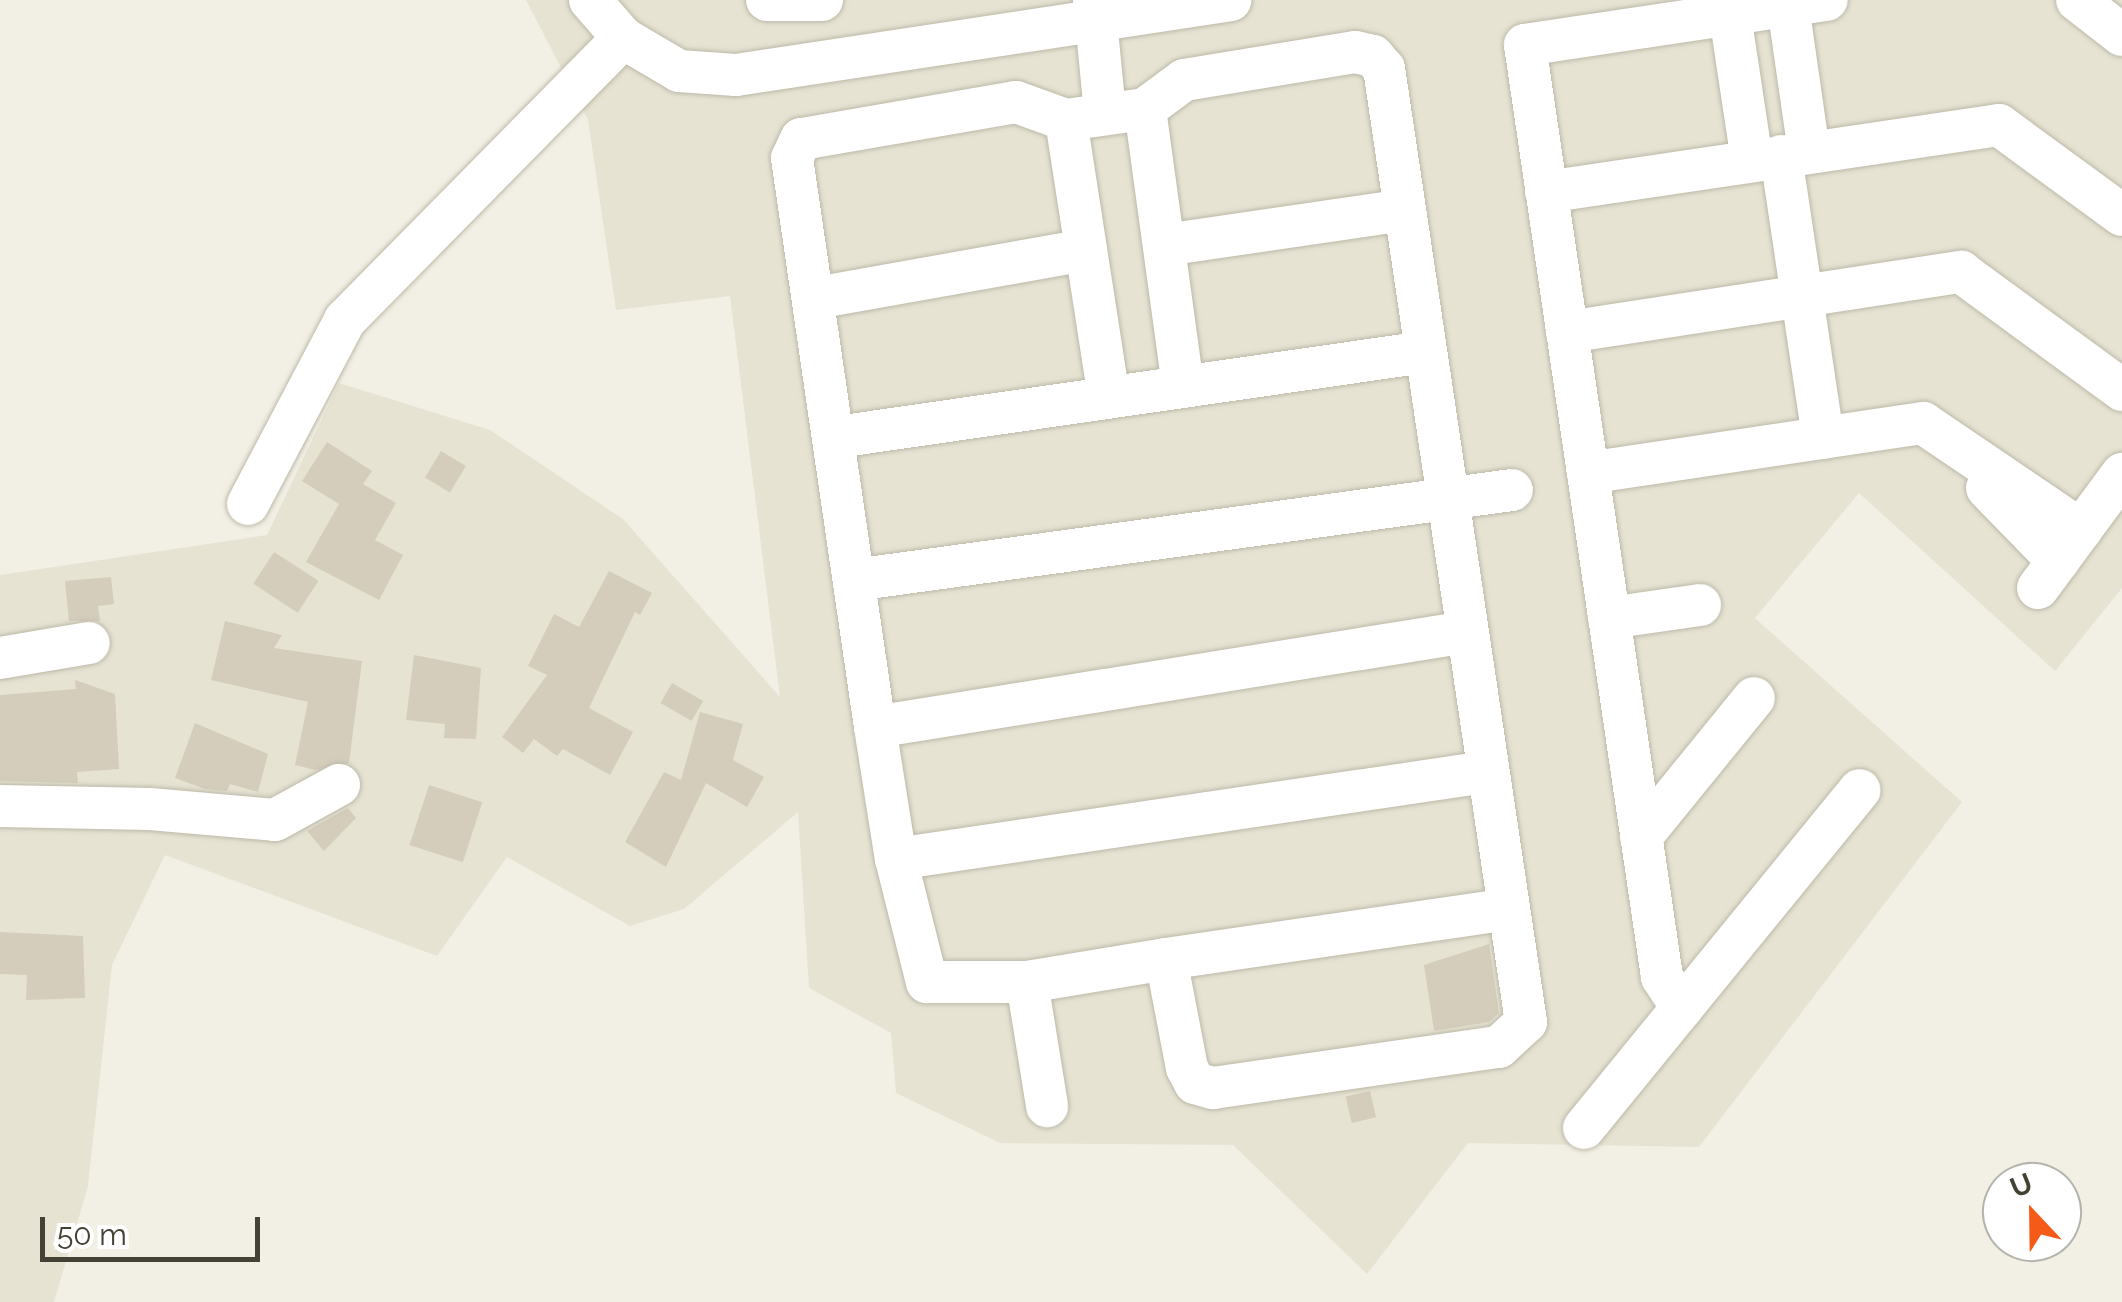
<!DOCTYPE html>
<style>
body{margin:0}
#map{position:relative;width:2122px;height:1302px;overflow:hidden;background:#f2f0e5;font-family:Raleway,sans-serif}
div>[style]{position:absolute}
.residential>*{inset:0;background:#e6e3d3}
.building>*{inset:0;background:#d4cdbb;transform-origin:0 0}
.roads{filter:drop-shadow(0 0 2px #bdb9a8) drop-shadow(0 0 2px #bdb9a8)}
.minor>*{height:42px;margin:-21px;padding:0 21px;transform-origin:21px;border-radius:21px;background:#fff}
span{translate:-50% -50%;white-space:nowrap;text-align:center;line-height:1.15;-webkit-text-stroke:9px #fff;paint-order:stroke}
.north{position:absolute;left:1982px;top:1162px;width:100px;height:100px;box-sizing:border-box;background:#fff;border:2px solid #b4b3ae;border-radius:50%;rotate:338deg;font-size:28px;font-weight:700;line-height:40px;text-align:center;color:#444135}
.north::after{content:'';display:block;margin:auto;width:35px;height:45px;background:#f65a19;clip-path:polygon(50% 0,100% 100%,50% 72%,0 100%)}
.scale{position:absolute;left:40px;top:1217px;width:220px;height:45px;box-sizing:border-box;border:5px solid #444135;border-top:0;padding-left:12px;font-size:30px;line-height:35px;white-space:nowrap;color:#444135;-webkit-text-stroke:8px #fff;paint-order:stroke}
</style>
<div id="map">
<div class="residential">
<i style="clip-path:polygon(526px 0,2122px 0,2122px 588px,2055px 671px,1859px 493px,1755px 618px,1962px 802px,1699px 1147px,1468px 1143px,1367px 1274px,1233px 1145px,1000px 1143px,896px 1093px,891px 1033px,809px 988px,798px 812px,684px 909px,630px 926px,507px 857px,437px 956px,165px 855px,112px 965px,88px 1186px,54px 1302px,0 1302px,0 575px,267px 535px,339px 383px,490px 430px,623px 519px,780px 697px,730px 296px,616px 310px,588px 120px)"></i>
</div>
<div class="building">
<i style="clip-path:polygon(327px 442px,372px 471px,363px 484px,396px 503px,375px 540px,403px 555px,379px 600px,306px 562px,339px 504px,302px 481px)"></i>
<i style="left:441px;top:451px;width:29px;height:31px;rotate:31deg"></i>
<i style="left:274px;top:552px;width:53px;height:38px;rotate:33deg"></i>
<i style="clip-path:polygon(609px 571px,652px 593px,640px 615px,635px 612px,589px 708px,633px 732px,610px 775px,563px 749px,557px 756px,534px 739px,523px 753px,502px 737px,547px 675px,528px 666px,554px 614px,579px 627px)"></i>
<i style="clip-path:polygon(111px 577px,114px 604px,98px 606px,100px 621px,69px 621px,65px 581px)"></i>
<i style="clip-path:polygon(225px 621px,282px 635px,274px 648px,362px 661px,349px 763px,315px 770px,295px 765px,308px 702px,211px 680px)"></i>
<i style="clip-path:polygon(414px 655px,481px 668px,476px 739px,444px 738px,445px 724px,406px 720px)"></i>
<i style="clip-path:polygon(75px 680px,115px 694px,119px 769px,77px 772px,78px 783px,0 781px,0 695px,76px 689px)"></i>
<i style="left:672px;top:683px;width:36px;height:23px;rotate:30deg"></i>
<i style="clip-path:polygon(700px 712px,743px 724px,733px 760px,764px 777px,747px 807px,706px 783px,666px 867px,625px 842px,664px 772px,681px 780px)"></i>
<i style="clip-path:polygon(195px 723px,268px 754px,258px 792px,230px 784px,227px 791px,205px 789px,175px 778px)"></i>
<i style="left:429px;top:785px;width:56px;height:63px;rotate:18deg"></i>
<i style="clip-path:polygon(348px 808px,356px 818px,324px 851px,307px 831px)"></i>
<i style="clip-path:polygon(0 932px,83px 936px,85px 998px,26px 1000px,27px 975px,0 974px)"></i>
<i style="clip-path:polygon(1489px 944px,1499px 1013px,1489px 1022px,1434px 1031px,1424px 965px)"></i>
<i style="left:1370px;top:1091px;width:27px;height:25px;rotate:77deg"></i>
</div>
<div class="roads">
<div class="minor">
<i style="left:590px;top:0;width:50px;rotate:49deg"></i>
<i style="left:623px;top:38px;width:65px;rotate:30.5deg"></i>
<i style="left:679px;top:71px;width:57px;rotate:4deg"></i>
<i style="left:736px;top:75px;width:500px;rotate:-8.6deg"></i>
<i style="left:767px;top:0;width:55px"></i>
<i style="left:1094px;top:0;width:114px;rotate:84.4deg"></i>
<i style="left:2077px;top:0;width:57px;rotate:37.9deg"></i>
<i style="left:1788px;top:6px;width:148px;rotate:81.8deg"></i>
<i style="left:1730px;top:15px;width:148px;rotate:81.4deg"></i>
<i style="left:1145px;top:109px;width:280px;rotate:82.2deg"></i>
<i style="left:1066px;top:120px;width:280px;rotate:81.2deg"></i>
<i style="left:1781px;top:156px;width:285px;rotate:81.5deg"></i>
<i style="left:1546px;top:192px;width:458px;rotate:-8.4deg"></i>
<i style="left:1999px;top:125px;width:152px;rotate:36.2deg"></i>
<i style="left:1165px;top:245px;width:242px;rotate:-8.3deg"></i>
<i style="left:816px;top:298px;width:274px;rotate:-10.1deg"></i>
<i style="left:1567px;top:332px;width:399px;rotate:-8.7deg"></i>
<i style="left:1961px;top:272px;width:200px;rotate:36.2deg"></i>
<i style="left:837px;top:437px;width:594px;rotate:-8.23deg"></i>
<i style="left:1588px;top:473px;width:339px;rotate:-8.5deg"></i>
<i style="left:1923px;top:423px;width:191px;rotate:34.1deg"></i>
<i style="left:1987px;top:488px;width:102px;rotate:45.8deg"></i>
<i style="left:248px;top:504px;width:208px;rotate:-62.2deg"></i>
<i style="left:345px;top:320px;width:396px;rotate:-45.4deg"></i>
<i style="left:854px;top:580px;width:664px;rotate:-7.79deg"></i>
<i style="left:2038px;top:588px;width:142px;rotate:-53.6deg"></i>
<i style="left:1609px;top:618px;width:92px;rotate:-8.1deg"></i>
<i style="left:0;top:658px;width:90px;rotate:-9.6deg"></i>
<i style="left:875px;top:727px;width:599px;rotate:-9.13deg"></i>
<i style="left:0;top:806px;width:150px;rotate:1.1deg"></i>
<i style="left:150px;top:809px;width:125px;rotate:5deg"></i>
<i style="left:275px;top:820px;width:73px;rotate:-28.7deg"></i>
<i style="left:1641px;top:837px;width:179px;rotate:-50.9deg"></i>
<i style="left:896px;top:859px;width:596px;rotate:-8.39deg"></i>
<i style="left:1166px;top:959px;width:111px;rotate:79.1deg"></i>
<i style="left:1187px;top:1068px;width:17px;rotate:62deg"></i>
<i style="left:1195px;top:1083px;width:19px;rotate:16deg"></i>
<i style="left:1213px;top:1088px;width:289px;rotate:-8.2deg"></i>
<i style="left:1499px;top:1047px;width:37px;rotate:-43deg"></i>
<i style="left:1526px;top:1022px;width:964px;rotate:-98.47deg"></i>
<i style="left:1384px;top:69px;width:17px;rotate:-130deg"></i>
<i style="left:1373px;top:56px;width:18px;rotate:-167deg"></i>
<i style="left:1355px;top:52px;width:173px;rotate:170.7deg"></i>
<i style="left:1184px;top:80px;width:49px;rotate:143.4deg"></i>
<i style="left:1145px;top:109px;width:80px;rotate:172.1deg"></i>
<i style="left:1066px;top:120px;width:53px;rotate:-160.2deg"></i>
<i style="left:1016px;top:102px;width:218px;rotate:170.2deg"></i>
<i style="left:801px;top:139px;width:21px;rotate:115deg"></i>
<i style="left:792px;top:158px;width:575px;rotate:81.7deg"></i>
<i style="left:875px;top:727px;width:134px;rotate:81deg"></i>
<i style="left:896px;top:859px;width:127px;rotate:75.9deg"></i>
<i style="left:927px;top:982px;width:100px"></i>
<i style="left:1027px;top:982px;width:141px;rotate:-9.4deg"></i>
<i style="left:1166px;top:959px;width:345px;rotate:-8.3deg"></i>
<i style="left:1027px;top:982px;width:126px;rotate:80.8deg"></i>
<i style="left:1682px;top:1008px;width:37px;rotate:-123deg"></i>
<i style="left:1662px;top:977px;width:942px;rotate:-98.36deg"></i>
<i style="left:1525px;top:45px;width:305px;rotate:-8.5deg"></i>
<i style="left:1584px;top:1128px;width:436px;rotate:-50.8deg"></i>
</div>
</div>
<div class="north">U</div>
<div class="scale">50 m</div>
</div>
